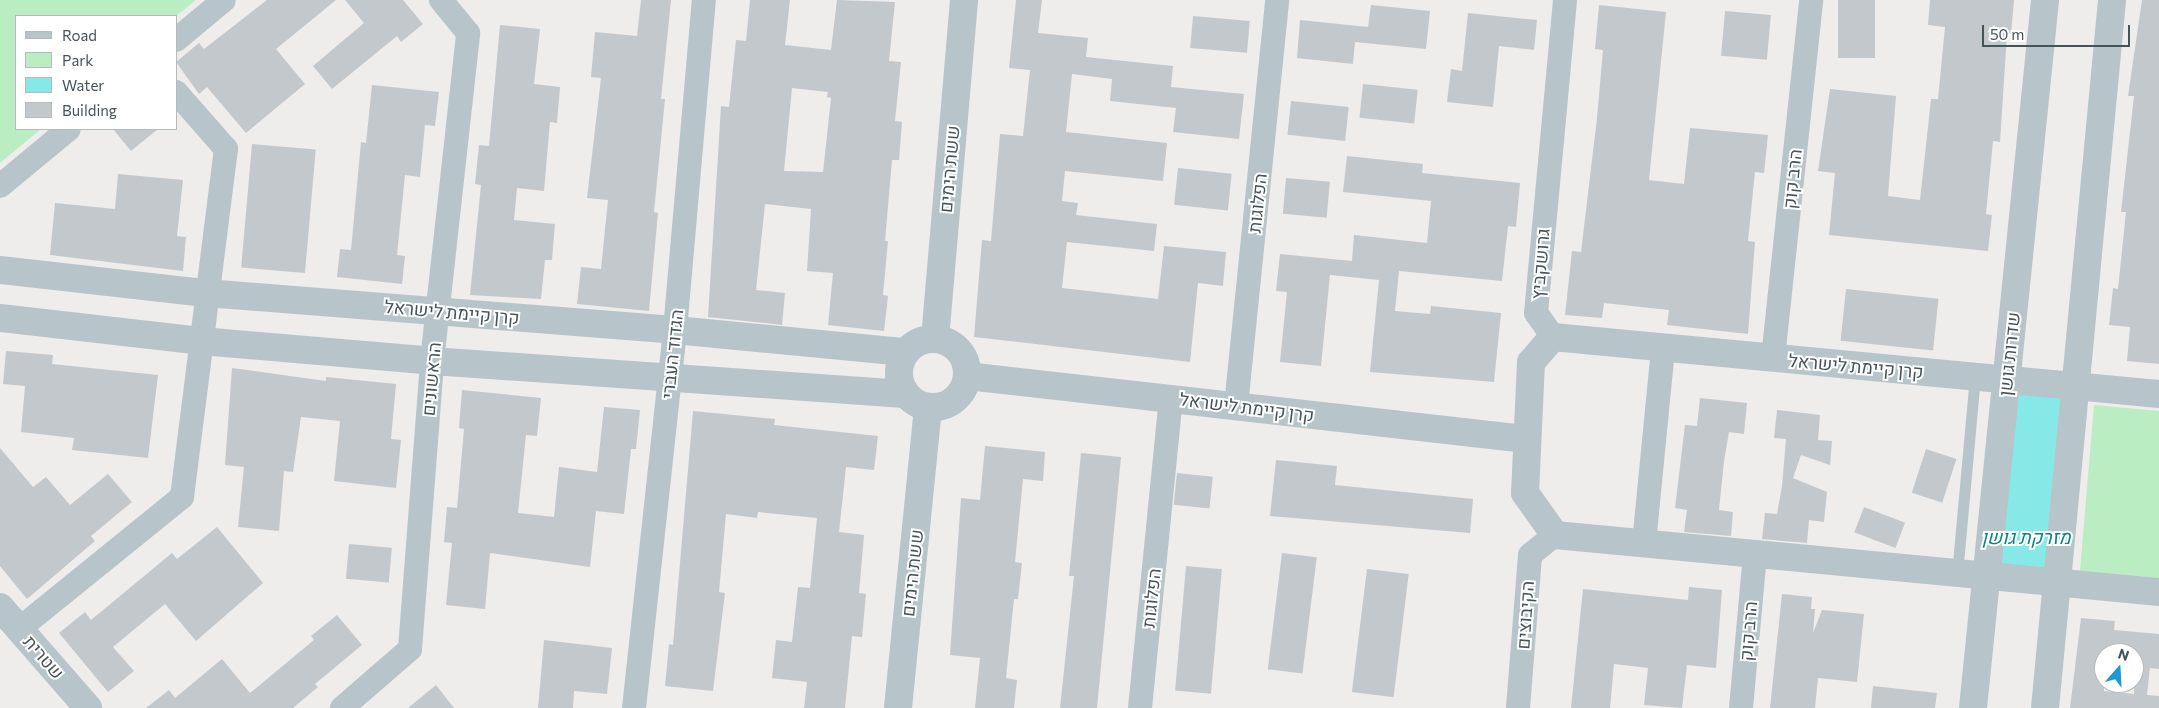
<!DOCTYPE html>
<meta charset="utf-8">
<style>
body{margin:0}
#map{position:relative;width:2159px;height:708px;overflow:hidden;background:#efecec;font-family:Commissioner,Heebo,sans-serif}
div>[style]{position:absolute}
.green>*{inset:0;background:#baedc2}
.water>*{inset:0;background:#87e9e7;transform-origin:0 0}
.building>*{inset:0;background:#c3c8cc;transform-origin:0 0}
.service>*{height:11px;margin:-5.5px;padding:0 5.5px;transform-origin:5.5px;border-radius:5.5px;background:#b7c4c9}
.minor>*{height:24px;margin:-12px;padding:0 12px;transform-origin:12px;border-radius:12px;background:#b7c4c9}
.tertiary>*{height:28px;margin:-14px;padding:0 14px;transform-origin:14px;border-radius:14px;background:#b7c4c9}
.tertiary>.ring{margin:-14px;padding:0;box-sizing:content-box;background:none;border:28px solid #b7c4c9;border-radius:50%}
span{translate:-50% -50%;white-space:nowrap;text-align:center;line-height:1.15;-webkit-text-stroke:4px #fff;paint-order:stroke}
.street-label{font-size:18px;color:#455459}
.water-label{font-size:19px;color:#0f8482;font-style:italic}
.legend{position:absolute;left:15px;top:15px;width:162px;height:115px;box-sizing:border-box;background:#fff;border:1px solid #b5bbbd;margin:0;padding:6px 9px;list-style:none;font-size:15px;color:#455459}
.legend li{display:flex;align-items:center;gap:10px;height:25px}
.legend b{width:25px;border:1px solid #b5bbbd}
.north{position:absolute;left:2094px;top:643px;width:50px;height:50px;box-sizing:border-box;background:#fff;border:1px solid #b5bbbd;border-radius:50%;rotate:19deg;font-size:14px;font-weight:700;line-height:20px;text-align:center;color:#455459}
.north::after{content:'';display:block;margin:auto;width:18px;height:22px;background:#1d99d8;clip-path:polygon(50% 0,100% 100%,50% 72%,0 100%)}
.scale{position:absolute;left:1982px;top:25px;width:148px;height:22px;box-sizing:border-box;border:2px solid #455459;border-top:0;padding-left:6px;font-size:15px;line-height:18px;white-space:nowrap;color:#455459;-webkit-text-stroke:4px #fff;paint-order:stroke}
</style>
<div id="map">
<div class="green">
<i style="clip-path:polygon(0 0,196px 0,176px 16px,16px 16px,16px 129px,41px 129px,0 163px)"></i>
<i style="clip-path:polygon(2094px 405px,2159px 411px,2159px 578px,2080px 571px)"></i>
</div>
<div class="water">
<i style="left:2011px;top:386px;width:59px;height:187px;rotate:8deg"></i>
</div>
<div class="building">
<i style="clip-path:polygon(267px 0,336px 0,276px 49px,305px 84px,246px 133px,207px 87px,199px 94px,176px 62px,199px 43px,204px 49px)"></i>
<i style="clip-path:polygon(345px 0,403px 0,423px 24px,401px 42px,397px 36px,332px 89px,313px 66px,364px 23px)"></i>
<i style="clip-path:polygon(641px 0,671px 0,661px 99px,665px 99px,654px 212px,658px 213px,649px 311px,577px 304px,581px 267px,601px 269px,608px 200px,587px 198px,601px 78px,591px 77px,595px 32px,637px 36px)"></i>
<i style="clip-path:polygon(evenodd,750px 0,790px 0,785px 45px,831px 50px,837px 0,895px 2px,889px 61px,901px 62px,895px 121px,902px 122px,899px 160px,892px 160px,885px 241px,888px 241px,883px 295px,888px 296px,884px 331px,828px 325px,833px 273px,807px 271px,811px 209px,765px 204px,756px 290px,785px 293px,782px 325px,708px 317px,721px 106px,729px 107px,736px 40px,746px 41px,750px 0,792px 88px,828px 92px,827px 97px,831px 98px,823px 172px,784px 171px,792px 88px)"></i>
<i style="clip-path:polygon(1016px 0,1042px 0,1038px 33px,1088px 38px,1086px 57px,1173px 66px,1171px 87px,1244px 94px,1239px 139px,1173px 132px,1176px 108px,1110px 101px,1112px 79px,1072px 74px,1066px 132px,1167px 143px,1163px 181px,1065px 171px,1062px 201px,1078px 203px,1076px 215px,1157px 224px,1154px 251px,1067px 242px,1062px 288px,1158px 299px,1164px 246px,1226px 252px,1223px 286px,1198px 283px,1190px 362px,974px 337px,982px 240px,991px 241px,1000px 134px,1023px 136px,1030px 70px,1009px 68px)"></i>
<i style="left:1838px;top:0;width:37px;height:58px"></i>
<i style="clip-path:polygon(1930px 0,2014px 0,2011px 34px,2007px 34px,2000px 142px,1993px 141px,1986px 214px,1992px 215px,1988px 251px,1829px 235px,1835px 173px,1818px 171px,1830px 89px,1896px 96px,1888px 196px,1920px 200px,1931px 99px,1938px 99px,1945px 27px,1928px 25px)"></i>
<i style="clip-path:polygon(2142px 0,2159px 0,2159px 364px,2127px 361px,2130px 327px,2109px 325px,2113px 288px,2118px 289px,2126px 212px,2121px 212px,2134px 96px,2128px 96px)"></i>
<i style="clip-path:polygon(1371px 5px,1430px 11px,1426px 49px,1355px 42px,1353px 64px,1297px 58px,1300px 20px,1368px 27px)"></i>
<i style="clip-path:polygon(1599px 5px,1666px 12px,1649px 180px,1684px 184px,1690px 128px,1768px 135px,1764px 173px,1755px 172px,1748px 241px,1755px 242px,1748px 334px,1667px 325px,1669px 310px,1604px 303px,1602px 318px,1565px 315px,1572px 251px,1581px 252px,1597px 118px,1603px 50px,1595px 49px)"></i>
<i style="left:1725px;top:11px;width:46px;height:45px;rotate:5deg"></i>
<i style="clip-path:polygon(1468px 13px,1537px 20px,1534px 50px,1499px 46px,1493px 107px,1447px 102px,1451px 69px,1462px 71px)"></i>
<i style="left:1193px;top:16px;width:57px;height:32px;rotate:5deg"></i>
<i style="clip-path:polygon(500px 25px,540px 29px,534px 84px,560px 87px,557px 123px,550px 122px,544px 191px,517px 188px,514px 220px,555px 224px,552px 260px,545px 260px,541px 299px,470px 295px,481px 185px,475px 184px,479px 145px,489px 146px)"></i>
<i style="left:1363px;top:84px;width:55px;height:34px;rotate:6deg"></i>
<i style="clip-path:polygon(372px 85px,439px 92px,435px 126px,425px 125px,420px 177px,405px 175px,397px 255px,405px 256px,402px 284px,337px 277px,340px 249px,351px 250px,361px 142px,366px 143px)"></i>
<i style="left:1291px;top:101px;width:58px;height:34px;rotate:6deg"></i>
<i style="clip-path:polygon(113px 129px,158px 129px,131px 151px)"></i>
<i style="left:252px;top:144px;width:64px;height:124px;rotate:5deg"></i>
<i style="clip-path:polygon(1347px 156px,1423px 164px,1422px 173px,1520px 183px,1516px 227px,1508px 226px,1502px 281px,1399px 271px,1395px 311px,1430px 314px,1431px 306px,1501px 313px,1494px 382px,1370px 372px,1379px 280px,1330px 275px,1321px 366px,1280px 362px,1287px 292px,1276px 291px,1280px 254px,1352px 261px,1354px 235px,1427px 243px,1431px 201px,1343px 192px)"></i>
<i style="left:1178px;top:168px;width:54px;height:37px;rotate:6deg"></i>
<i style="clip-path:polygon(118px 174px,183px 180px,177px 236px,186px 237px,183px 271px,50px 255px,55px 203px,115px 209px)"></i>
<i style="left:1286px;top:178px;width:44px;height:36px;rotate:5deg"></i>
<i style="left:1846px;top:289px;width:93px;height:52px;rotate:6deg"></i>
<i style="clip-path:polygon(6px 351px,53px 355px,52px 364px,158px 375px,148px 458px,72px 450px,74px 438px,21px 432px,25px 386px,3px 384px)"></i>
<i style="clip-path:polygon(232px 368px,326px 381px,326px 377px,396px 384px,391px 439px,401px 440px,396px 488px,334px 481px,340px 421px,301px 417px,293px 472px,284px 471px,279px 531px,238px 527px,244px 467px,225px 465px)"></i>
<i style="clip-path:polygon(462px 390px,541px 398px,537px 436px,526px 435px,518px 513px,554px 517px,559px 467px,597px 472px,604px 407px,640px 410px,636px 449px,631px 449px,624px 514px,596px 511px,590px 567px,490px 553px,485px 609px,446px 605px,452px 543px,444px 542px,447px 507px,457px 508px,464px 429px,459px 428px)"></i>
<i style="clip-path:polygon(1700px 398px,1747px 403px,1744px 434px,1729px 432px,1724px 461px,1719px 510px,1733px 512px,1731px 536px,1684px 532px,1687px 510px,1675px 508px,1685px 425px,1697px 426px)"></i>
<i style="clip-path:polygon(1777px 410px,1820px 415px,1818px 440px,1832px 441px,1830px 465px,1801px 455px,1793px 478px,1827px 492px,1824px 522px,1809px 520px,1807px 543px,1762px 539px,1765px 513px,1777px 514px,1782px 486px,1786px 439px,1774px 438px)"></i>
<i style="clip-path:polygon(693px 411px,775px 419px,774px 425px,878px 436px,874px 470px,846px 467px,839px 532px,864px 535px,859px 593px,866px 594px,862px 637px,852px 636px,845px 708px,804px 708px,807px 682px,772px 678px,776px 640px,792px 642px,798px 587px,810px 588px,817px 518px,758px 512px,757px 518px,726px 514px,719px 592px,725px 593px,713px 691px,665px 686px,669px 644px,673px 645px)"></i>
<i style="clip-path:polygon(985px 446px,1045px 452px,1043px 481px,1023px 479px,1015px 562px,1022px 563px,1018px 599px,1014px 599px,1006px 678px,1017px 680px,1014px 708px,975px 708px,980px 658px,950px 655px,961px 498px,980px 500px)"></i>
<i style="clip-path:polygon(0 448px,33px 487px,46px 477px,70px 505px,108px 474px,132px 502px,91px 536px,95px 541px,27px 599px,0 566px)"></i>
<i style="left:1926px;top:449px;width:32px;height:46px;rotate:18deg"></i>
<i style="clip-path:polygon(1081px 453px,1121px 457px,1097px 708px,1060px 708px,1074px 576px,1069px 576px)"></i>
<i style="clip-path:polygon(1276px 460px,1337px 466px,1335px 485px,1473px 499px,1470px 533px,1270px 516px)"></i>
<i style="left:1177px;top:473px;width:36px;height:32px;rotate:6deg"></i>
<i style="left:1864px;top:507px;width:44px;height:27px;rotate:21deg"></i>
<i style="clip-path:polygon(217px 527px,263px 583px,196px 641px,165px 604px,113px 647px,134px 671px,108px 692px,59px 633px,85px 612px,91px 620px,172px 553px,177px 559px)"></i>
<i style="left:349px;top:544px;width:43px;height:35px;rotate:5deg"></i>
<i style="left:1282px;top:553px;width:35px;height:117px;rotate:7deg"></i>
<i style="left:1186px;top:566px;width:36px;height:125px;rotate:5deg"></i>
<i style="left:1367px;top:569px;width:42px;height:124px;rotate:7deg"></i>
<i style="clip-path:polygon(1689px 587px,1722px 590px,1716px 668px,1687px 665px,1682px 708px,1644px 705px,1648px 668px,1614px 664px,1610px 708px,1571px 708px,1583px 589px,1688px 600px)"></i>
<i style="clip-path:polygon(1782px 594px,1812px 597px,1811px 609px,1815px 609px,1813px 633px,1822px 610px,1864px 614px,1857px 682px,1818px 678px,1815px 708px,1770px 708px)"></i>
<i style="clip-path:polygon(337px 615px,362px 645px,315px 684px,318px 687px,293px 708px,146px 708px,169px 690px,175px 698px,222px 659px,250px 693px,314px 640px,311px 636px)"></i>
<i style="clip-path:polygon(evenodd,2081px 618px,2115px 621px,2114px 630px,2159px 634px,2159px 669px,2150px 668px,2147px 695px,2159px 696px,2159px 708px,2070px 708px,2081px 618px,2104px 653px,2134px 653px,2134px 694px,2104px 691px,2104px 653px)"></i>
<i style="clip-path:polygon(544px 640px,612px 648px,607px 694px,574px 691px,573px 708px,538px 708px)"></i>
<i style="clip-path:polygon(436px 685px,454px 708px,408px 708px)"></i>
<i style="clip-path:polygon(1873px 686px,1937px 693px,1935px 708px,1871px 708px)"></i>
</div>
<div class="service">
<i style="left:1957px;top:574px;width:198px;rotate:-84.8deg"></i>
</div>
<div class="minor">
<i style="left:176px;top:40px;width:62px;rotate:-39.8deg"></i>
<i style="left:0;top:186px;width:89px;rotate:-39.6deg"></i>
<i style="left:1553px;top:337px;width:29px;rotate:-125deg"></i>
<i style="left:1536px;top:313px;width:314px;rotate:-84.7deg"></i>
<i style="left:1773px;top:358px;width:360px;rotate:-83.9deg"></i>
<i style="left:1236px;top:406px;width:408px;rotate:-84.2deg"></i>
<i style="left:1644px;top:543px;width:196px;rotate:-84.4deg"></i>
<i style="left:19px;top:629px;width:210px;rotate:-39deg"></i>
<i style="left:182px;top:497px;width:351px;rotate:-82.8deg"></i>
<i style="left:226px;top:149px;width:76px;rotate:-131.3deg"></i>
<i style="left:342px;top:708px;width:90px;rotate:-40.9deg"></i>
<i style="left:410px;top:649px;width:289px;rotate:-85.6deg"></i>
<i style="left:432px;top:361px;width:330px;rotate:-83.7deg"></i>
<i style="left:468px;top:33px;width:43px;rotate:-129.3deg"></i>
<i style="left:634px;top:708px;width:380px;rotate:-83.8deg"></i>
<i style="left:675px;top:330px;width:331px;rotate:-85deg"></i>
<i style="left:1140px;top:708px;width:312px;rotate:-84.3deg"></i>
<i style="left:1518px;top:708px;width:153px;rotate:-85.5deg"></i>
<i style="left:1530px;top:555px;width:32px;rotate:-39deg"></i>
<i style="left:1741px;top:708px;width:156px;rotate:-84.8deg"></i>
</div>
<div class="tertiary">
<i style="left:0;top:270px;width:207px;rotate:6.4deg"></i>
<i style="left:206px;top:293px;width:470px;rotate:4.5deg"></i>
<i style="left:675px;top:330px;width:231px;rotate:5.5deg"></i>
<i style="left:0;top:318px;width:202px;rotate:6.5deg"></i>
<i style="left:201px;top:341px;width:232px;rotate:4.9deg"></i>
<i style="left:432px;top:361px;width:474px;rotate:4deg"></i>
<i class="ring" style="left:899px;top:339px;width:40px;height:40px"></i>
<i style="left:935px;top:339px;width:340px;rotate:-85.1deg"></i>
<i style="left:967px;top:376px;width:563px;rotate:6.43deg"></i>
<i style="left:2159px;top:394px;width:609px;rotate:-174.63deg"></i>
<i style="left:1553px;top:337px;width:33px;rotate:131deg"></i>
<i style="left:1531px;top:362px;width:131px;rotate:92.6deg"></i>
<i style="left:1525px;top:493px;width:52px;rotate:54.5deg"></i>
<i style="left:1555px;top:535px;width:607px;rotate:5.39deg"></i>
<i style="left:0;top:607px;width:134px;rotate:48.9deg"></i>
<i style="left:898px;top:708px;width:302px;rotate:-84.3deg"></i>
<i style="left:1973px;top:708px;width:712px;rotate:-84.19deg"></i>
<i style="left:2045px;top:708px;width:711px;rotate:-84.59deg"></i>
</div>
<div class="street-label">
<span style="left:949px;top:169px;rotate:-85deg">ששת הימים</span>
<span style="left:1792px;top:179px;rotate:-84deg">הרב קוק</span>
<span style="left:1257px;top:203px;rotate:-84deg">הפלוגות</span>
<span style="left:1540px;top:264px;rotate:-85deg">גרושקביץ</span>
<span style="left:452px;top:312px;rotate:5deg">קרן קיימת לישראל</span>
<span style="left:672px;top:354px;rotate:-84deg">הגדוד העברי</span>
<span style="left:2009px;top:354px;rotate:-84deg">שדרות גושן</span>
<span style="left:1856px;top:366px;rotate:5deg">קרן קיימת לישראל</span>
<span style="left:431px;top:379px;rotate:-85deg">הראשונים</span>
<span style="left:1247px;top:407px;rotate:7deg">קרן קיימת לישראל</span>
<span style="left:912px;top:573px;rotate:-84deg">ששת הימים</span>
<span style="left:1151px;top:598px;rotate:-84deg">הפלוגות</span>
<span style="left:1525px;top:615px;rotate:-86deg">הקיבוצים</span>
<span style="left:1748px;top:631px;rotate:-85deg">הרב קוק</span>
<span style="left:44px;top:657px;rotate:49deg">שטרית</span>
</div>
<div class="water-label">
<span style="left:2026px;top:537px">מזרקת גושן</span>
</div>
<ul class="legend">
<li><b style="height:6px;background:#b7c4c9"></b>Road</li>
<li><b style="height:14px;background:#baedc2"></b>Park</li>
<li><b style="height:14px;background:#87e9e7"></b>Water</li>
<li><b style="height:14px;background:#c3c8cc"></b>Building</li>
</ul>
<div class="north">N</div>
<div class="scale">50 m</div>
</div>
